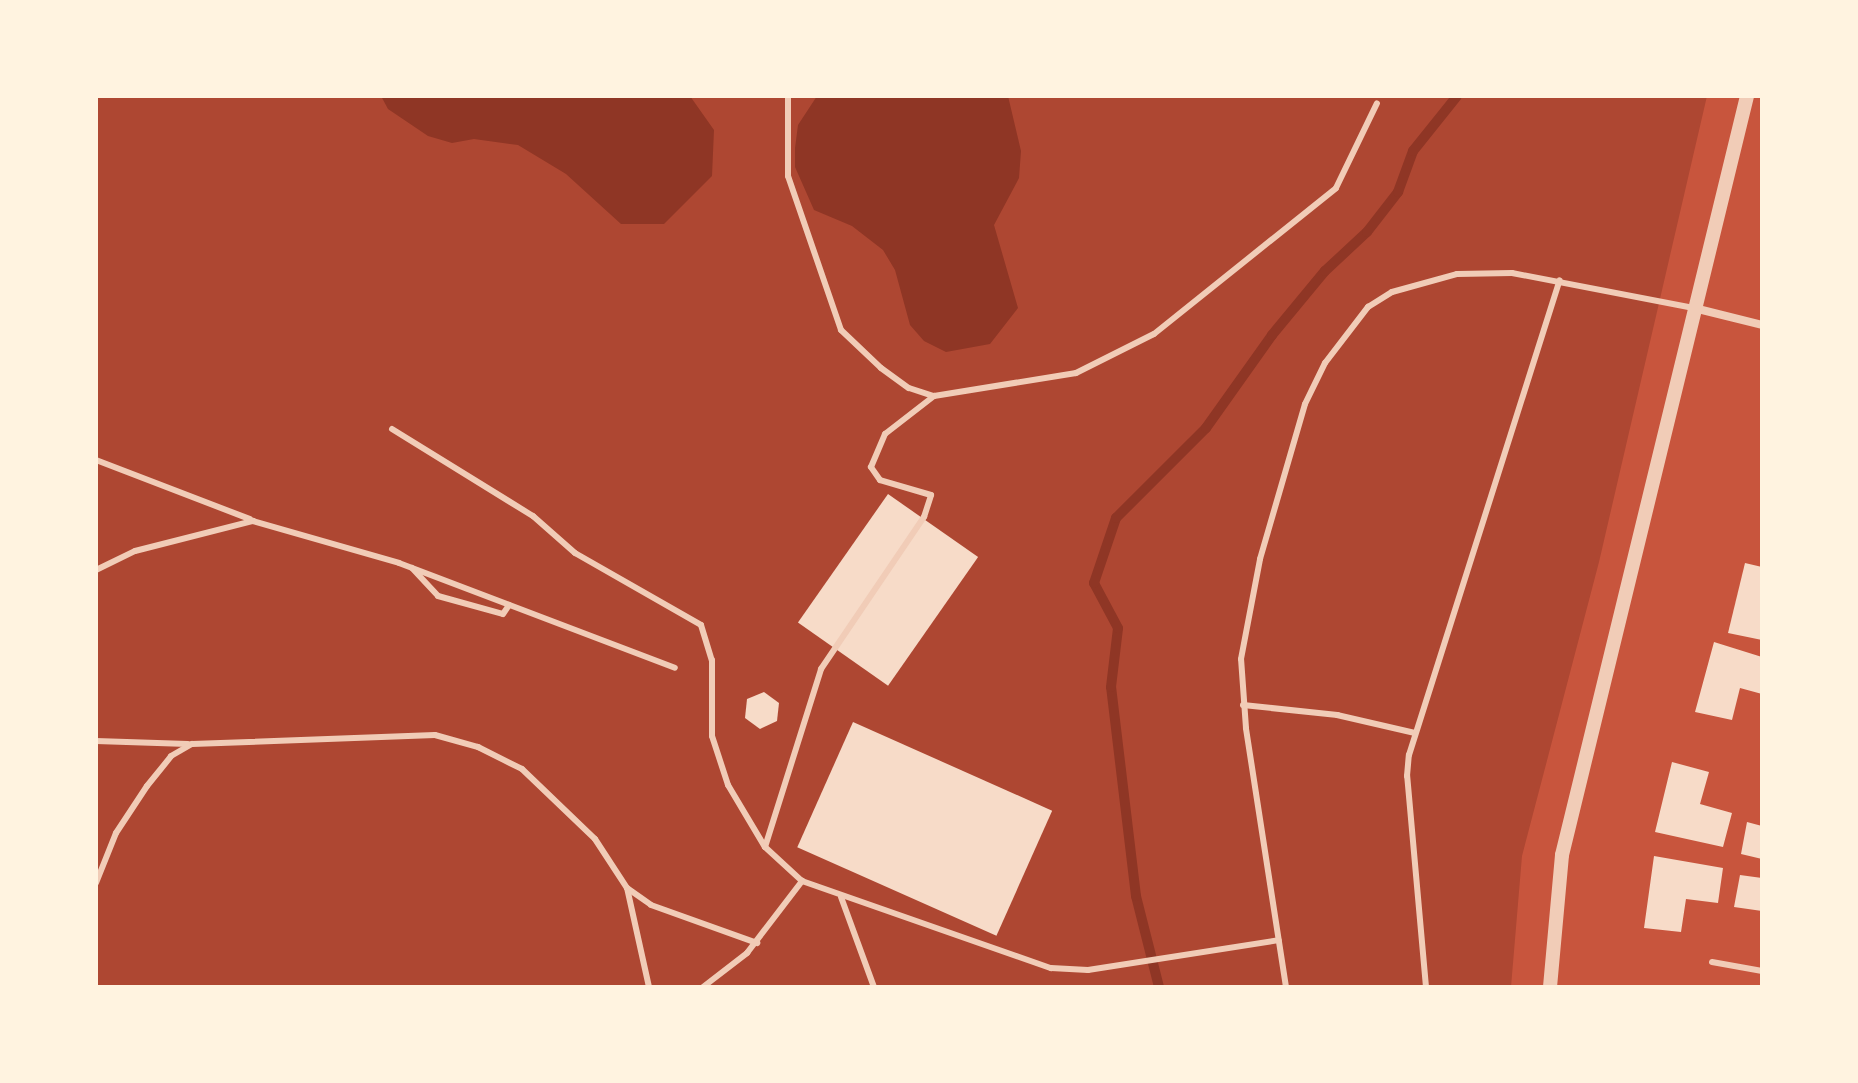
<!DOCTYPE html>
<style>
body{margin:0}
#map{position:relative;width:1858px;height:1083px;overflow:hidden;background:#c8553d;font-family:"Times New Roman",serif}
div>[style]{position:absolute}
.green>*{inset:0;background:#ae4732}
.water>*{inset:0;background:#8f3625}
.stream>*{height:10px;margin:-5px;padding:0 5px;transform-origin:5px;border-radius:5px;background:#8f3625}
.building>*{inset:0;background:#f7dbc8;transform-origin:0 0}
.service>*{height:6px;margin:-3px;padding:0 3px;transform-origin:3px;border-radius:3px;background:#f1ccb7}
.minor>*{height:8px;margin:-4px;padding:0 4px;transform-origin:4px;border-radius:4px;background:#f1ccb7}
.tertiary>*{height:14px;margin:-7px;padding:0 7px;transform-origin:7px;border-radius:7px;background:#f1ccb7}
span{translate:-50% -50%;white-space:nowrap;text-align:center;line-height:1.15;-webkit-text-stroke:6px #fff3e0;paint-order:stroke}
.frame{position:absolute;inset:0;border:98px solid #fff3e0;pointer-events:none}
</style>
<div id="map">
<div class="green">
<i style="clip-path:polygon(96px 96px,1707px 96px,1599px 562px,1522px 856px,1511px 987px,96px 987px)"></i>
</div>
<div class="water">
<i style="clip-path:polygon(381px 96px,690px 96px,714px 130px,712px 176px,664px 224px,621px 224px,566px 174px,518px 145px,474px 139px,452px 143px,428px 136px,388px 109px)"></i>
<i style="clip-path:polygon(817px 96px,1008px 96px,1021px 151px,1019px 178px,994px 225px,1018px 308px,990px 344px,946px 352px,924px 341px,910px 325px,895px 270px,883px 250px,852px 226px,814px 210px,795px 167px,795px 148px,798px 125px)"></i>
</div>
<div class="stream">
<i style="left:1159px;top:987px;width:94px;rotate:-104.2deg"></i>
<i style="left:1136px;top:896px;width:210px;rotate:-96.8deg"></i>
<i style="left:1111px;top:687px;width:59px;rotate:-83.2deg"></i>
<i style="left:1118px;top:628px;width:51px;rotate:-118.1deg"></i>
<i style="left:1094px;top:583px;width:69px;rotate:-71.3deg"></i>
<i style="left:1116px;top:518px;width:127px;rotate:-45deg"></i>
<i style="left:1206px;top:428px;width:114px;rotate:-54.6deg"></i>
<i style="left:1272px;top:335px;width:83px;rotate:-50.4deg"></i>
<i style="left:1325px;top:271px;width:57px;rotate:-42.9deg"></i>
<i style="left:1367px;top:232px;width:51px;rotate:-52.2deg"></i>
<i style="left:1398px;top:192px;width:44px;rotate:-69.9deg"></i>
<i style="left:1413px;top:151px;width:70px;rotate:-51.3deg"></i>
</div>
<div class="building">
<i style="left:888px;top:494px;width:110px;height:157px;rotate:35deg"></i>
<i style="clip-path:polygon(1745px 563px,1762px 567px,1762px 640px,1728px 633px)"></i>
<i style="clip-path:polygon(1714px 642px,1762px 657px,1762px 694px,1740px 688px,1732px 720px,1695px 712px)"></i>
<i style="clip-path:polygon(764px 692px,779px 703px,777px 721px,760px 729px,745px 718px,747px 699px)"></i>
<i style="left:853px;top:722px;width:218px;height:137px;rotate:24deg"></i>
<i style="clip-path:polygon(1672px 762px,1709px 772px,1700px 804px,1732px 813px,1723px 847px,1655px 832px)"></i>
<i style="clip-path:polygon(1747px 822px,1762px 826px,1762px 859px,1741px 854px)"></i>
<i style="clip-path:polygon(1654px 856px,1723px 868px,1718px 903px,1686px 899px,1681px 932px,1644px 928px)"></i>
<i style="clip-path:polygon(1740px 875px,1762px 878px,1762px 911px,1734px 907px)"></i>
</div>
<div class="service">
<i style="left:788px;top:96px;width:80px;rotate:90deg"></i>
<i style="left:788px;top:176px;width:163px;rotate:71deg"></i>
<i style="left:841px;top:330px;width:55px;rotate:43.5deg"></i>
<i style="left:881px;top:368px;width:34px;rotate:36deg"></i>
<i style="left:909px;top:388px;width:26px;rotate:18deg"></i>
<i style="left:392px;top:429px;width:166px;rotate:31.7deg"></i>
<i style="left:533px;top:516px;width:56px;rotate:41.4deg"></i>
<i style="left:575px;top:553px;width:145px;rotate:29.7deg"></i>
<i style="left:701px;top:625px;width:37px;rotate:73deg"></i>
<i style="left:712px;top:660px;width:76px;rotate:90deg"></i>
<i style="left:712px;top:736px;width:52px;rotate:71.9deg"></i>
<i style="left:728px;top:785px;width:72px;rotate:59.2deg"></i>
<i style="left:765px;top:847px;width:50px;rotate:42.6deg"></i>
<i style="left:802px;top:881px;width:264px;rotate:19.3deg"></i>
<i style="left:1051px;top:968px;width:37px;rotate:3deg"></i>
<i style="left:1088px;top:970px;width:193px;rotate:-8.9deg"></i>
<i style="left:96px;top:460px;width:165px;rotate:21deg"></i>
<i style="left:412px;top:568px;width:38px;rotate:47deg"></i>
<i style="left:438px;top:596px;width:67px;rotate:15.5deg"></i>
<i style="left:503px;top:614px;width:11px;rotate:-56deg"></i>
<i style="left:96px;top:570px;width:43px;rotate:-26deg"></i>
<i style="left:135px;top:551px;width:122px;rotate:-14.3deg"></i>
<i style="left:253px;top:521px;width:152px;rotate:16deg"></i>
<i style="left:399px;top:563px;width:295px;rotate:20.8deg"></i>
<i style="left:1243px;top:705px;width:95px;rotate:6.1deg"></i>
<i style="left:1337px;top:715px;width:80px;rotate:13deg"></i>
<i style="left:96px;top:741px;width:92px;rotate:1.9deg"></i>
<i style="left:765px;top:847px;width:187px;rotate:-72.5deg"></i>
<i style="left:821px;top:669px;width:184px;rotate:-55.9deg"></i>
<i style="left:924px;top:517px;width:23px;rotate:-72deg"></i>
<i style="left:931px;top:495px;width:53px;rotate:-163.6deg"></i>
<i style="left:880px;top:480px;width:16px;rotate:-125deg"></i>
<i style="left:871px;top:467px;width:36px;rotate:-67deg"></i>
<i style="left:885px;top:434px;width:62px;rotate:-37.8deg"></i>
<i style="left:934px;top:396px;width:144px;rotate:-9.2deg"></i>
<i style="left:1076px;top:373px;width:87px;rotate:-26.6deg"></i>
<i style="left:1154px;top:334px;width:233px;rotate:-38.7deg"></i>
<i style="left:1336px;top:188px;width:94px;rotate:-64.2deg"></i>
<i style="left:96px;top:883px;width:54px;rotate:-68.2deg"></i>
<i style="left:116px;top:833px;width:56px;rotate:-56.6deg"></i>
<i style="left:147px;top:786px;width:38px;rotate:-51deg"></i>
<i style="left:171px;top:756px;width:24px;rotate:-30deg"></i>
<i style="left:192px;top:744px;width:243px;rotate:-2.1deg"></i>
<i style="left:435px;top:735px;width:45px;rotate:15.6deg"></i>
<i style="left:478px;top:747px;width:49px;rotate:26.6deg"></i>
<i style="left:522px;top:769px;width:101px;rotate:43.8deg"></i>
<i style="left:595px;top:839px;width:59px;rotate:56.9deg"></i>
<i style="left:841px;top:897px;width:96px;rotate:69.9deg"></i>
<i style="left:1712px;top:962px;width:51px;rotate:10.2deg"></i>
<i style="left:649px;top:987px;width:101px;rotate:-102.5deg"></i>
<i style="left:627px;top:888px;width:29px;rotate:35deg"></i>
<i style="left:651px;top:905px;width:113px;rotate:19.7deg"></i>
<i style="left:703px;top:987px;width:56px;rotate:-37.7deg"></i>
<i style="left:747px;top:953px;width:91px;rotate:-52.6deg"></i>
<i style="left:1286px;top:987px;width:262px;rotate:-98.8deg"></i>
<i style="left:1246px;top:728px;width:69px;rotate:-94.1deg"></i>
<i style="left:1241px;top:659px;width:102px;rotate:-79.2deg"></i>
<i style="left:1260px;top:559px;width:161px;rotate:-73.8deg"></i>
<i style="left:1305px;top:404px;width:46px;rotate:-64deg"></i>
<i style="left:1325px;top:363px;width:71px;rotate:-52.5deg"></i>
<i style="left:1368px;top:307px;width:28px;rotate:-32deg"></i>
<i style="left:1392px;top:292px;width:67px;rotate:-15.5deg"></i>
<i style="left:1457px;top:274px;width:55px;rotate:-1deg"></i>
<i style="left:1512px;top:273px;width:185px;rotate:10.9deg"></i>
<i style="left:1426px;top:987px;width:212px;rotate:-95.1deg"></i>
<i style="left:1407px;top:776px;width:21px;rotate:-85deg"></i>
<i style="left:1409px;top:755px;width:498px;rotate:-72.4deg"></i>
</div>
<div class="minor">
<i style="left:1694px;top:308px;width:70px;rotate:14deg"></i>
</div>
<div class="tertiary">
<i style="left:1550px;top:987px;width:133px;rotate:-84.8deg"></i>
<i style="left:1562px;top:855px;width:781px;rotate:-76.3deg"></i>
</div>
<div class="frame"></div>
</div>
